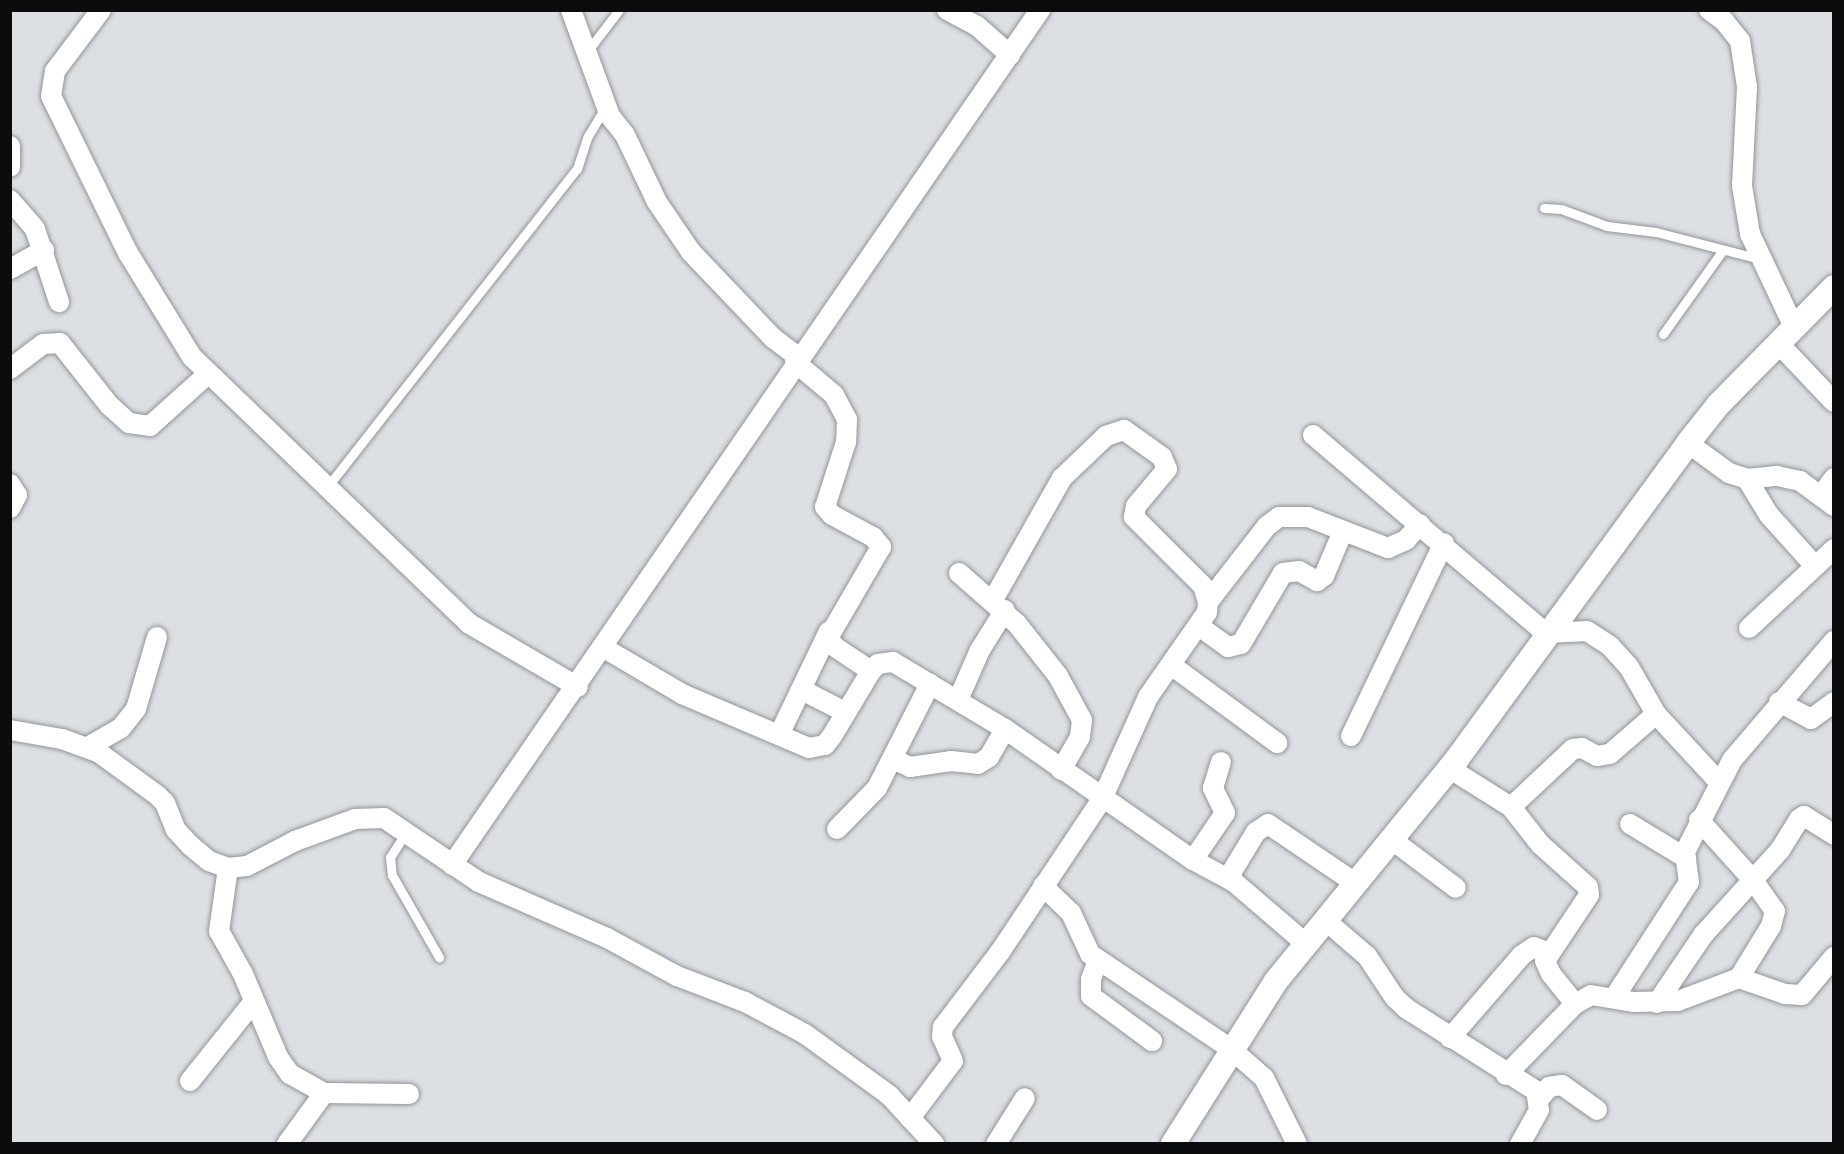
<!DOCTYPE html>
<style>
body{margin:0}
#map{position:relative;width:1844px;height:1154px;overflow:hidden;background:#dcdfe3;font-family:"Exo 2",sans-serif}
div>[style]{position:absolute}
.roads{filter:drop-shadow(0 0 2px #929498) drop-shadow(0 0 2px #929498)}
.service>*{height:9px;margin:-4.5px;padding:0 4.5px;transform-origin:4.5px;border-radius:4.5px;background:#fff}
.minor>*{height:20px;margin:-10px;padding:0 10px;transform-origin:10px;border-radius:10px;background:#fff}
.tertiary>*{height:24px;margin:-12px;padding:0 12px;transform-origin:12px;border-radius:12px;background:#fff}
span{translate:-50% -50%;white-space:nowrap;text-align:center;line-height:1.15;-webkit-text-stroke:5px #fff;paint-order:stroke}
.frame{position:absolute;inset:0;border:12px solid #0b0c0e;pointer-events:none}
</style>
<div id="map">
<div class="roads">
<div class="service">
<i style="left:586px;top:53px;width:54px;rotate:-52.5deg"></i>
<i style="left:1544px;top:208px;width:17px;rotate:3deg"></i>
<i style="left:1561px;top:209px;width:49px;rotate:20.3deg"></i>
<i style="left:1607px;top:226px;width:49px;rotate:7deg"></i>
<i style="left:1656px;top:232px;width:107px;rotate:14.6deg"></i>
<i style="left:1663px;top:334px;width:103px;rotate:-54.5deg"></i>
<i style="left:328px;top:486px;width:403px;rotate:-51.9deg"></i>
<i style="left:577px;top:169px;width:35px;rotate:-72deg"></i>
<i style="left:588px;top:136px;width:33px;rotate:-59deg"></i>
<i style="left:407px;top:831px;width:31px;rotate:123deg"></i>
<i style="left:390px;top:857px;width:18px;rotate:84deg"></i>
<i style="left:392px;top:875px;width:95px;rotate:60.2deg"></i>
</div>
<div class="minor">
<i style="left:101px;top:10px;width:76px;rotate:127deg"></i>
<i style="left:55px;top:71px;width:25px;rotate:99deg"></i>
<i style="left:51px;top:96px;width:175px;rotate:63.9deg"></i>
<i style="left:128px;top:253px;width:122px;rotate:58.4deg"></i>
<i style="left:192px;top:357px;width:383px;rotate:43.9deg"></i>
<i style="left:468px;top:623px;width:127px;rotate:30.2deg"></i>
<i style="left:571px;top:10px;width:113px;rotate:69.8deg"></i>
<i style="left:610px;top:116px;width:24px;rotate:52deg"></i>
<i style="left:625px;top:135px;width:74px;rotate:64.5deg"></i>
<i style="left:657px;top:202px;width:60px;rotate:55.8deg"></i>
<i style="left:691px;top:252px;width:119px;rotate:46.4deg"></i>
<i style="left:773px;top:338px;width:31px;rotate:37deg"></i>
<i style="left:947px;top:10px;width:34px;rotate:28deg"></i>
<i style="left:977px;top:26px;width:44px;rotate:41.3deg"></i>
<i style="left:1709px;top:10px;width:19px;rotate:36deg"></i>
<i style="left:1724px;top:21px;width:26px;rotate:51deg"></i>
<i style="left:1740px;top:41px;width:47px;rotate:81.3deg"></i>
<i style="left:1747px;top:87px;width:99px;rotate:92.9deg"></i>
<i style="left:1742px;top:186px;width:49px;rotate:80.5deg"></i>
<i style="left:1750px;top:234px;width:103px;rotate:64.7deg"></i>
<i style="left:10px;top:146px;width:21px;rotate:90deg"></i>
<i style="left:10px;top:200px;width:38px;rotate:49deg"></i>
<i style="left:35px;top:229px;width:77px;rotate:71.8deg"></i>
<i style="left:10px;top:269px;width:39px;rotate:-29deg"></i>
<i style="left:1778px;top:343px;width:81px;rotate:46.5deg"></i>
<i style="left:795px;top:362px;width:51px;rotate:40.2deg"></i>
<i style="left:834px;top:395px;width:27px;rotate:62deg"></i>
<i style="left:847px;top:419px;width:23px;rotate:92deg"></i>
<i style="left:846px;top:442px;width:68px;rotate:107.9deg"></i>
<i style="left:825px;top:507px;width:11px;rotate:49deg"></i>
<i style="left:832px;top:515px;width:47px;rotate:28.2deg"></i>
<i style="left:873px;top:537px;width:13px;rotate:51deg"></i>
<i style="left:881px;top:547px;width:105px;rotate:120.2deg"></i>
<i style="left:828px;top:638px;width:11px;rotate:52deg"></i>
<i style="left:835px;top:647px;width:43px;rotate:33.7deg"></i>
<i style="left:10px;top:369px;width:41px;rotate:-37.1deg"></i>
<i style="left:43px;top:344px;width:17px;rotate:-3deg"></i>
<i style="left:60px;top:343px;width:79px;rotate:51.7deg"></i>
<i style="left:109px;top:405px;width:27px;rotate:42deg"></i>
<i style="left:129px;top:423px;width:21px;rotate:8deg"></i>
<i style="left:150px;top:426px;width:78px;rotate:-41.9deg"></i>
<i style="left:1313px;top:435px;width:306px;rotate:40.4deg"></i>
<i style="left:1546px;top:633px;width:41px;rotate:-2.8deg"></i>
<i style="left:1587px;top:631px;width:27px;rotate:33deg"></i>
<i style="left:1610px;top:646px;width:28px;rotate:48deg"></i>
<i style="left:1629px;top:667px;width:54px;rotate:60.1deg"></i>
<i style="left:1656px;top:714px;width:93px;rotate:47.2deg"></i>
<i style="left:1688px;top:443px;width:51px;rotate:36.2deg"></i>
<i style="left:1729px;top:473px;width:19px;rotate:18deg"></i>
<i style="left:1747px;top:479px;width:30px;rotate:-6deg"></i>
<i style="left:1777px;top:476px;width:24px;rotate:12deg"></i>
<i style="left:1800px;top:481px;width:42px;rotate:36.3deg"></i>
<i style="left:1747px;top:479px;width:42px;rotate:58.6deg"></i>
<i style="left:1769px;top:515px;width:69px;rotate:48deg"></i>
<i style="left:10px;top:484px;width:13px;rotate:58deg"></i>
<i style="left:17px;top:495px;width:15px;rotate:118deg"></i>
<i style="left:1821px;top:496px;width:22px;rotate:-54deg"></i>
<i style="left:959px;top:573px;width:77px;rotate:41.3deg"></i>
<i style="left:1017px;top:624px;width:66px;rotate:51.7deg"></i>
<i style="left:1058px;top:676px;width:50px;rotate:61.4deg"></i>
<i style="left:1082px;top:720px;width:17px;rotate:97deg"></i>
<i style="left:1080px;top:737px;width:38px;rotate:120deg"></i>
<i style="left:1208px;top:602px;width:96px;rotate:-52.2deg"></i>
<i style="left:1267px;top:526px;width:15px;rotate:-37deg"></i>
<i style="left:1279px;top:517px;width:29px"></i>
<i style="left:1308px;top:517px;width:86px;rotate:21.2deg"></i>
<i style="left:1388px;top:548px;width:20px;rotate:-24deg"></i>
<i style="left:1406px;top:540px;width:21px;rotate:-49deg"></i>
<i style="left:1199px;top:626px;width:36px;rotate:36deg"></i>
<i style="left:1228px;top:647px;width:13px;rotate:-13deg"></i>
<i style="left:1241px;top:644px;width:82px;rotate:-59.4deg"></i>
<i style="left:1283px;top:573px;width:16px;rotate:-7deg"></i>
<i style="left:1299px;top:571px;width:21px;rotate:29deg"></i>
<i style="left:1317px;top:581px;width:9px;rotate:-36deg"></i>
<i style="left:1324px;top:576px;width:49px;rotate:-67.1deg"></i>
<i style="left:1749px;top:628px;width:116px;rotate:-42.9deg"></i>
<i style="left:604px;top:648px;width:91px;rotate:30.5deg"></i>
<i style="left:682px;top:694px;width:138px;rotate:23deg"></i>
<i style="left:809px;top:748px;width:16px;rotate:-11deg"></i>
<i style="left:825px;top:745px;width:11px;rotate:-52deg"></i>
<i style="left:832px;top:736px;width:76px;rotate:-59deg"></i>
<i style="left:871px;top:671px;width:10px;rotate:-45deg"></i>
<i style="left:878px;top:664px;width:15px;rotate:-8deg"></i>
<i style="left:893px;top:662px;width:131px;rotate:30.9deg"></i>
<i style="left:1005px;top:729px;width:229px;rotate:34.9deg"></i>
<i style="left:1193px;top:860px;width:47px;rotate:28.2deg"></i>
<i style="left:1234px;top:882px;width:95px;rotate:40.7deg"></i>
<i style="left:1171px;top:665px;width:132px;rotate:36.3deg"></i>
<i style="left:802px;top:690px;width:48px;rotate:27.1deg"></i>
<i style="left:958px;top:700px;width:55px;rotate:-66.3deg"></i>
<i style="left:980px;top:650px;width:47px;rotate:-58deg"></i>
<i style="left:1779px;top:702px;width:36px;rotate:28deg"></i>
<i style="left:1811px;top:719px;width:29px;rotate:-36deg"></i>
<i style="left:10px;top:730px;width:53px;rotate:9.8deg"></i>
<i style="left:62px;top:739px;width:38px;rotate:20deg"></i>
<i style="left:98px;top:752px;width:73px;rotate:36.1deg"></i>
<i style="left:157px;top:795px;width:11px;rotate:45deg"></i>
<i style="left:165px;top:803px;width:29px;rotate:68deg"></i>
<i style="left:176px;top:830px;width:22px;rotate:47deg"></i>
<i style="left:191px;top:846px;width:23px;rotate:40deg"></i>
<i style="left:209px;top:861px;width:20px;rotate:20deg"></i>
<i style="left:228px;top:868px;width:19px;rotate:-6deg"></i>
<i style="left:247px;top:866px;width:54px;rotate:-27.5deg"></i>
<i style="left:295px;top:841px;width:64px;rotate:-20.1deg"></i>
<i style="left:355px;top:819px;width:29px;rotate:-2deg"></i>
<i style="left:384px;top:818px;width:115px;rotate:34deg"></i>
<i style="left:479px;top:882px;width:140px;rotate:23.6deg"></i>
<i style="left:607px;top:938px;width:80px;rotate:28.5deg"></i>
<i style="left:677px;top:976px;width:73px;rotate:20.9deg"></i>
<i style="left:745px;top:1002px;width:68px;rotate:28.1deg"></i>
<i style="left:805px;top:1034px;width:104px;rotate:36deg"></i>
<i style="left:889px;top:1095px;width:67px;rotate:47.4deg"></i>
<i style="left:779px;top:735px;width:115px;rotate:-64.3deg"></i>
<i style="left:1351px;top:736px;width:214px;rotate:-64.3deg"></i>
<i style="left:88px;top:747px;width:38px;rotate:-30deg"></i>
<i style="left:121px;top:728px;width:24px;rotate:-52deg"></i>
<i style="left:136px;top:709px;width:75px;rotate:-73.7deg"></i>
<i style="left:893px;top:759px;width:19px;rotate:25deg"></i>
<i style="left:910px;top:767px;width:41px;rotate:-8.3deg"></i>
<i style="left:951px;top:761px;width:27px;rotate:6deg"></i>
<i style="left:978px;top:764px;width:13px;rotate:-32deg"></i>
<i style="left:989px;top:757px;width:32px;rotate:-60deg"></i>
<i style="left:1449px;top:768px;width:73px;rotate:32.2deg"></i>
<i style="left:1511px;top:807px;width:47px;rotate:51.9deg"></i>
<i style="left:1540px;top:844px;width:64px;rotate:41.9deg"></i>
<i style="left:1588px;top:887px;width:8px;rotate:83deg"></i>
<i style="left:1589px;top:895px;width:79px;rotate:123.7deg"></i>
<i style="left:1545px;top:961px;width:14px;rotate:65deg"></i>
<i style="left:1551px;top:974px;width:38px;rotate:51deg"></i>
<i style="left:1511px;top:807px;width:85px;rotate:-43.1deg"></i>
<i style="left:1573px;top:749px;width:9px;rotate:-6deg"></i>
<i style="left:1582px;top:748px;width:17px;rotate:28deg"></i>
<i style="left:1597px;top:756px;width:13px;rotate:-9deg"></i>
<i style="left:1610px;top:754px;width:61px;rotate:-41deg"></i>
<i style="left:1699px;top:820px;width:81px;rotate:48deg"></i>
<i style="left:1753px;top:880px;width:38px;rotate:55deg"></i>
<i style="left:1775px;top:911px;width:16px;rotate:105deg"></i>
<i style="left:1771px;top:926px;width:61px;rotate:121.6deg"></i>
<i style="left:1630px;top:824px;width:66px;rotate:31.3deg"></i>
<i style="left:837px;top:829px;width:57px;rotate:-45.7deg"></i>
<i style="left:877px;top:788px;width:117px;rotate:-63deg"></i>
<i style="left:1391px;top:839px;width:81px;rotate:37deg"></i>
<i style="left:1193px;top:860px;width:57px;rotate:-55.8deg"></i>
<i style="left:1225px;top:813px;width:28px;rotate:-116deg"></i>
<i style="left:1213px;top:788px;width:27px;rotate:-73deg"></i>
<i style="left:452px;top:865px;width:1038px;rotate:-55.48deg"></i>
<i style="left:228px;top:868px;width:64px;rotate:98.1deg"></i>
<i style="left:219px;top:931px;width:49px;rotate:60.8deg"></i>
<i style="left:243px;top:974px;width:90px;rotate:67.1deg"></i>
<i style="left:278px;top:1057px;width:21px;rotate:55deg"></i>
<i style="left:290px;top:1074px;width:39px;rotate:29deg"></i>
<i style="left:324px;top:1093px;width:85px;rotate:0.7deg"></i>
<i style="left:1228px;top:878px;width:54px;rotate:-58.7deg"></i>
<i style="left:1256px;top:832px;width:14px;rotate:-34deg"></i>
<i style="left:1268px;top:824px;width:105px;rotate:34.1deg"></i>
<i style="left:1043px;top:886px;width:39px;rotate:44deg"></i>
<i style="left:1071px;top:913px;width:45px;rotate:65.1deg"></i>
<i style="left:1090px;top:954px;width:170px;rotate:34deg"></i>
<i style="left:1231px;top:1049px;width:44px;rotate:41.3deg"></i>
<i style="left:1264px;top:1078px;width:74px;rotate:63.4deg"></i>
<i style="left:1325px;top:920px;width:55px;rotate:40.6deg"></i>
<i style="left:1367px;top:956px;width:50px;rotate:56.3deg"></i>
<i style="left:1395px;top:998px;width:16px;rotate:43deg"></i>
<i style="left:1407px;top:1009px;width:153px;rotate:32.4deg"></i>
<i style="left:1536px;top:1091px;width:19px;rotate:81deg"></i>
<i style="left:1539px;top:1110px;width:39px;rotate:119deg"></i>
<i style="left:1098px;top:960px;width:20px;rotate:110deg"></i>
<i style="left:1091px;top:979px;width:17px;rotate:90deg"></i>
<i style="left:1091px;top:996px;width:76px;rotate:36.4deg"></i>
<i style="left:1614px;top:998px;width:138px;rotate:-57.1deg"></i>
<i style="left:1689px;top:882px;width:30px;rotate:-98deg"></i>
<i style="left:1685px;top:852px;width:103px;rotate:-62.9deg"></i>
<i style="left:1732px;top:760px;width:157px;rotate:-49.4deg"></i>
<i style="left:1657px;top:1003px;width:82px;rotate:-55.9deg"></i>
<i style="left:1703px;top:935px;width:115px;rotate:-47.8deg"></i>
<i style="left:1780px;top:850px;width:36px;rotate:-58deg"></i>
<i style="left:1799px;top:819px;width:6px;rotate:-31deg"></i>
<i style="left:1804px;top:816px;width:36px;rotate:32deg"></i>
<i style="left:1450px;top:1038px;width:110px;rotate:-49.1deg"></i>
<i style="left:1522px;top:955px;width:14px;rotate:-34deg"></i>
<i style="left:1534px;top:947px;width:17px;rotate:21deg"></i>
<i style="left:1506px;top:1075px;width:99px;rotate:-45.8deg"></i>
<i style="left:1575px;top:1004px;width:18px;rotate:-29deg"></i>
<i style="left:1591px;top:995px;width:44px;rotate:9.2deg"></i>
<i style="left:1634px;top:1002px;width:44px;rotate:-1.3deg"></i>
<i style="left:1678px;top:1001px;width:65px;rotate:-20.7deg"></i>
<i style="left:1739px;top:978px;width:49px;rotate:19.2deg"></i>
<i style="left:1785px;top:994px;width:17px;rotate:3deg"></i>
<i style="left:1802px;top:995px;width:50px;rotate:-49.9deg"></i>
<i style="left:190px;top:1081px;width:102px;rotate:-51.3deg"></i>
<i style="left:1539px;top:1099px;width:16px;rotate:-50deg"></i>
<i style="left:1549px;top:1087px;width:13px;rotate:-9deg"></i>
<i style="left:1562px;top:1085px;width:43px;rotate:35.5deg"></i>
<i style="left:910px;top:1118px;width:71px;rotate:-53deg"></i>
<i style="left:953px;top:1061px;width:27px;rotate:-114deg"></i>
<i style="left:942px;top:1036px;width:9px;rotate:-84deg"></i>
<i style="left:943px;top:1027px;width:94px;rotate:-52.8deg"></i>
<i style="left:1000px;top:952px;width:184px;rotate:-56.3deg"></i>
<i style="left:1102px;top:799px;width:112px;rotate:-65.7deg"></i>
<i style="left:1148px;top:697px;width:103px;rotate:-55.2deg"></i>
<i style="left:1207px;top:612px;width:10px;rotate:-84deg"></i>
<i style="left:1208px;top:602px;width:17px;rotate:-107deg"></i>
<i style="left:1203px;top:586px;width:98px;rotate:-135deg"></i>
<i style="left:1134px;top:517px;width:11px;rotate:-80deg"></i>
<i style="left:1136px;top:506px;width:48px;rotate:-50deg"></i>
<i style="left:1167px;top:469px;width:13px;rotate:-113deg"></i>
<i style="left:1162px;top:457px;width:47px;rotate:-144.6deg"></i>
<i style="left:1124px;top:430px;width:19px;rotate:162deg"></i>
<i style="left:1106px;top:436px;width:61px;rotate:136.3deg"></i>
<i style="left:1062px;top:478px;width:140px;rotate:119.5deg"></i>
<i style="left:287px;top:1144px;width:63px;rotate:-54deg"></i>
<i style="left:996px;top:1144px;width:54px;rotate:-57.8deg"></i>
</div>
<div class="tertiary">
<i style="left:1173px;top:1144px;width:193px;rotate:-57.7deg"></i>
<i style="left:1276px;top:981px;width:286px;rotate:-50.8deg"></i>
<i style="left:1457px;top:759px;width:391px;rotate:-53.8deg"></i>
<i style="left:1688px;top:443px;width:48px;rotate:-51.7deg"></i>
<i style="left:1718px;top:405px;width:165px;rotate:-45.5deg"></i>
</div>
</div>
<div class="frame"></div>
</div>
